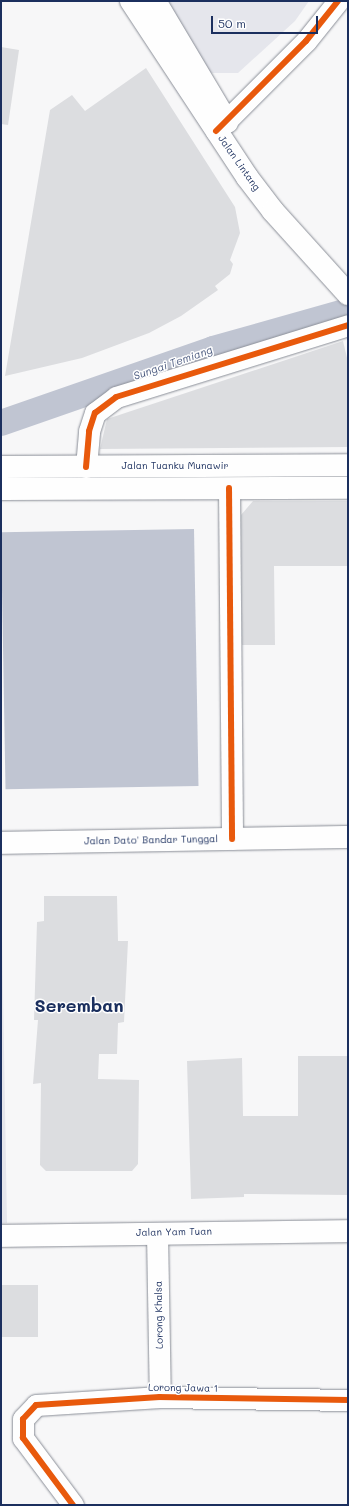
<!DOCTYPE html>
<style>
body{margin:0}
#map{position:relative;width:349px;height:1506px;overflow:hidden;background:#f7f7f8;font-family:Mali,sans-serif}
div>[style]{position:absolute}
.green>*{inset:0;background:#e5e6ec}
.water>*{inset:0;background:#c0c5d2;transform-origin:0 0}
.river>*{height:26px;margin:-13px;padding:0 13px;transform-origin:13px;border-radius:13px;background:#c0c5d2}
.building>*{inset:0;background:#dcdde0;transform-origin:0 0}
.roads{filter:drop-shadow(0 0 1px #8a8e97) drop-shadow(0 0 1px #8a8e97)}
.minor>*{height:21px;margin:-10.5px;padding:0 10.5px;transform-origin:10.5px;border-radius:10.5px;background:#fefefe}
.major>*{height:22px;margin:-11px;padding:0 11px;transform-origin:11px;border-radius:11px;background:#fefefe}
.highway>*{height:22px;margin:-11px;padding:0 11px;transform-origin:11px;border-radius:11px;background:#fefefe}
.cycleway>*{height:6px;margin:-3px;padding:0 3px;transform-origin:3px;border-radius:3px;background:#e8590c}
span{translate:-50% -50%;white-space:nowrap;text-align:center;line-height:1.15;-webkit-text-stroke:3px #fff;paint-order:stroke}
.street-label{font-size:10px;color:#1b2f5e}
.water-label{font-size:11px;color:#4d5c81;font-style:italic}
.town-label{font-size:18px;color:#1b2f5e;font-weight:700}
.frame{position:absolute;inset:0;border:2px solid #1b2f5e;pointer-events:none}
.scale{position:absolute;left:211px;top:16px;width:107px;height:18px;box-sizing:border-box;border:2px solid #1b2f5e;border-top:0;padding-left:5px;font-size:12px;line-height:14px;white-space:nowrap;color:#1b2f5e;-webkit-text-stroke:3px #fff;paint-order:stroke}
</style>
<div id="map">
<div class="green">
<i style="clip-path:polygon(165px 1px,309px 1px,295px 21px,238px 73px,210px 73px)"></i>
<i style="clip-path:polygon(1px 875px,7px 1223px,1px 1224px)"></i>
</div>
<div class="water">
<i style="left:194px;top:529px;width:257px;height:193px;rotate:89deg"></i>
</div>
<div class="river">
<i style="left:1px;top:423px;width:225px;rotate:-19.2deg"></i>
<i style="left:213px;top:349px;width:140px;rotate:-15.7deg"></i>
</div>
<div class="building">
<i style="clip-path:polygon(1px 47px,19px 50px,8px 125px,1px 124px)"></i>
<i style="clip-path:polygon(146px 68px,235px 207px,240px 233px,230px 260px,233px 264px,230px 274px,215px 286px,218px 290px,181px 316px,149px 333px,82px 358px,5px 376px,50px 110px,72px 95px,85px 111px)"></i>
<i style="clip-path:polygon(343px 341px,348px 362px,348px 447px,100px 449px,107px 419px)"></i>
<i style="clip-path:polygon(253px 501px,348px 501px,348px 566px,274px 566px,275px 645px,242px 645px,241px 515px)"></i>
<i style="clip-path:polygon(44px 896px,117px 896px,118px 941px,128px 941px,124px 1022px,118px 1023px,117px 1054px,99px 1054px,98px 1079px,139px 1080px,138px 1164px,132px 1171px,46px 1171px,40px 1165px,41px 1083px,33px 1084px,38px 1020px,34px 1020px,37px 922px,44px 921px)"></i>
<i style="clip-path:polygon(298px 1056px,348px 1056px,348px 1195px,244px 1194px,244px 1197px,191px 1199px,187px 1061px,242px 1058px,243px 1116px,298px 1116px)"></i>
<i style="left:38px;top:1285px;width:52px;height:37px;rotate:90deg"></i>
</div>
<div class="roads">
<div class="minor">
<i style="left:216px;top:131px;width:127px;rotate:-45deg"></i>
<i style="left:306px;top:41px;width:51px;rotate:-51.3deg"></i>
<i style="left:86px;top:467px;width:36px;rotate:-85deg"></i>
<i style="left:89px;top:431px;width:19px;rotate:-72deg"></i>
<i style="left:95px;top:413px;width:26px;rotate:-37deg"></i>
<i style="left:116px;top:397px;width:243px;rotate:-17.2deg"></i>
<i style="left:229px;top:488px;width:351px;rotate:89.5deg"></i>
<i style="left:157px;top:1233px;width:164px;rotate:89deg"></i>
<i style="left:73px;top:1505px;width:84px;rotate:-126.7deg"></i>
<i style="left:23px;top:1438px;width:19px;rotate:-90deg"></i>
<i style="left:23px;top:1419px;width:19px;rotate:-47deg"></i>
<i style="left:36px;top:1405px;width:124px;rotate:-3.7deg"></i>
<i style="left:160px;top:1397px;width:188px;rotate:0.9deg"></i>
</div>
<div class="major">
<i style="left:131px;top:1px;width:211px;rotate:56.6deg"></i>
<i style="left:247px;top:177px;width:43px;rotate:52.6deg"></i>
<i style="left:273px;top:211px;width:112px;rotate:47.9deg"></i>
<i style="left:155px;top:1px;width:141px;rotate:59.2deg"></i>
<i style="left:1px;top:467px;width:347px;rotate:-0.3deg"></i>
<i style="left:1px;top:489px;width:347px;rotate:-0.2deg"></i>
</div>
<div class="highway">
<i style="left:1px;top:843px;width:347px;rotate:-1deg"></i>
<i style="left:1px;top:1236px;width:347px;rotate:-0.8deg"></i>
</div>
</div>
<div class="cycleway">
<i style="left:216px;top:131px;width:127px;rotate:-45deg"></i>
<i style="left:306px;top:41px;width:51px;rotate:-51.3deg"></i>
<i style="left:86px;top:467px;width:36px;rotate:-85deg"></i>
<i style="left:89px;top:431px;width:19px;rotate:-72deg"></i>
<i style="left:95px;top:413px;width:26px;rotate:-37deg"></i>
<i style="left:116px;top:397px;width:243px;rotate:-17.2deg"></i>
<i style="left:229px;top:488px;width:351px;rotate:89.5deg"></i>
<i style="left:73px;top:1505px;width:84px;rotate:-126.7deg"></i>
<i style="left:23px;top:1438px;width:19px;rotate:-90deg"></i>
<i style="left:23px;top:1419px;width:19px;rotate:-47deg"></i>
<i style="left:36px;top:1405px;width:124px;rotate:-3.7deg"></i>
<i style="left:160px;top:1397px;width:188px;rotate:0.9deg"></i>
</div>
<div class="street-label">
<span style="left:239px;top:163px;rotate:55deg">Jalan Lintang</span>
<span style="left:175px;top:466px">Jalan Tuanku Munawir</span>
<span style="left:151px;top:840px;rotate:-1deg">Jalan Dato' Bandar Tunggal</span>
<span style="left:174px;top:1232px;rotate:-1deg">Jalan Yam Tuan</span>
<span style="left:159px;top:1315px;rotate:-91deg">Lorong Khalsa</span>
<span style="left:183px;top:1388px;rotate:1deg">Lorong Jawa 1</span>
</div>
<div class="water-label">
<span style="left:173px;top:363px;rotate:-19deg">Sungai Temiang</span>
</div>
<div class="town-label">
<span style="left:79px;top:1005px">Seremban</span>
</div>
<div class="frame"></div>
<div class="scale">50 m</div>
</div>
